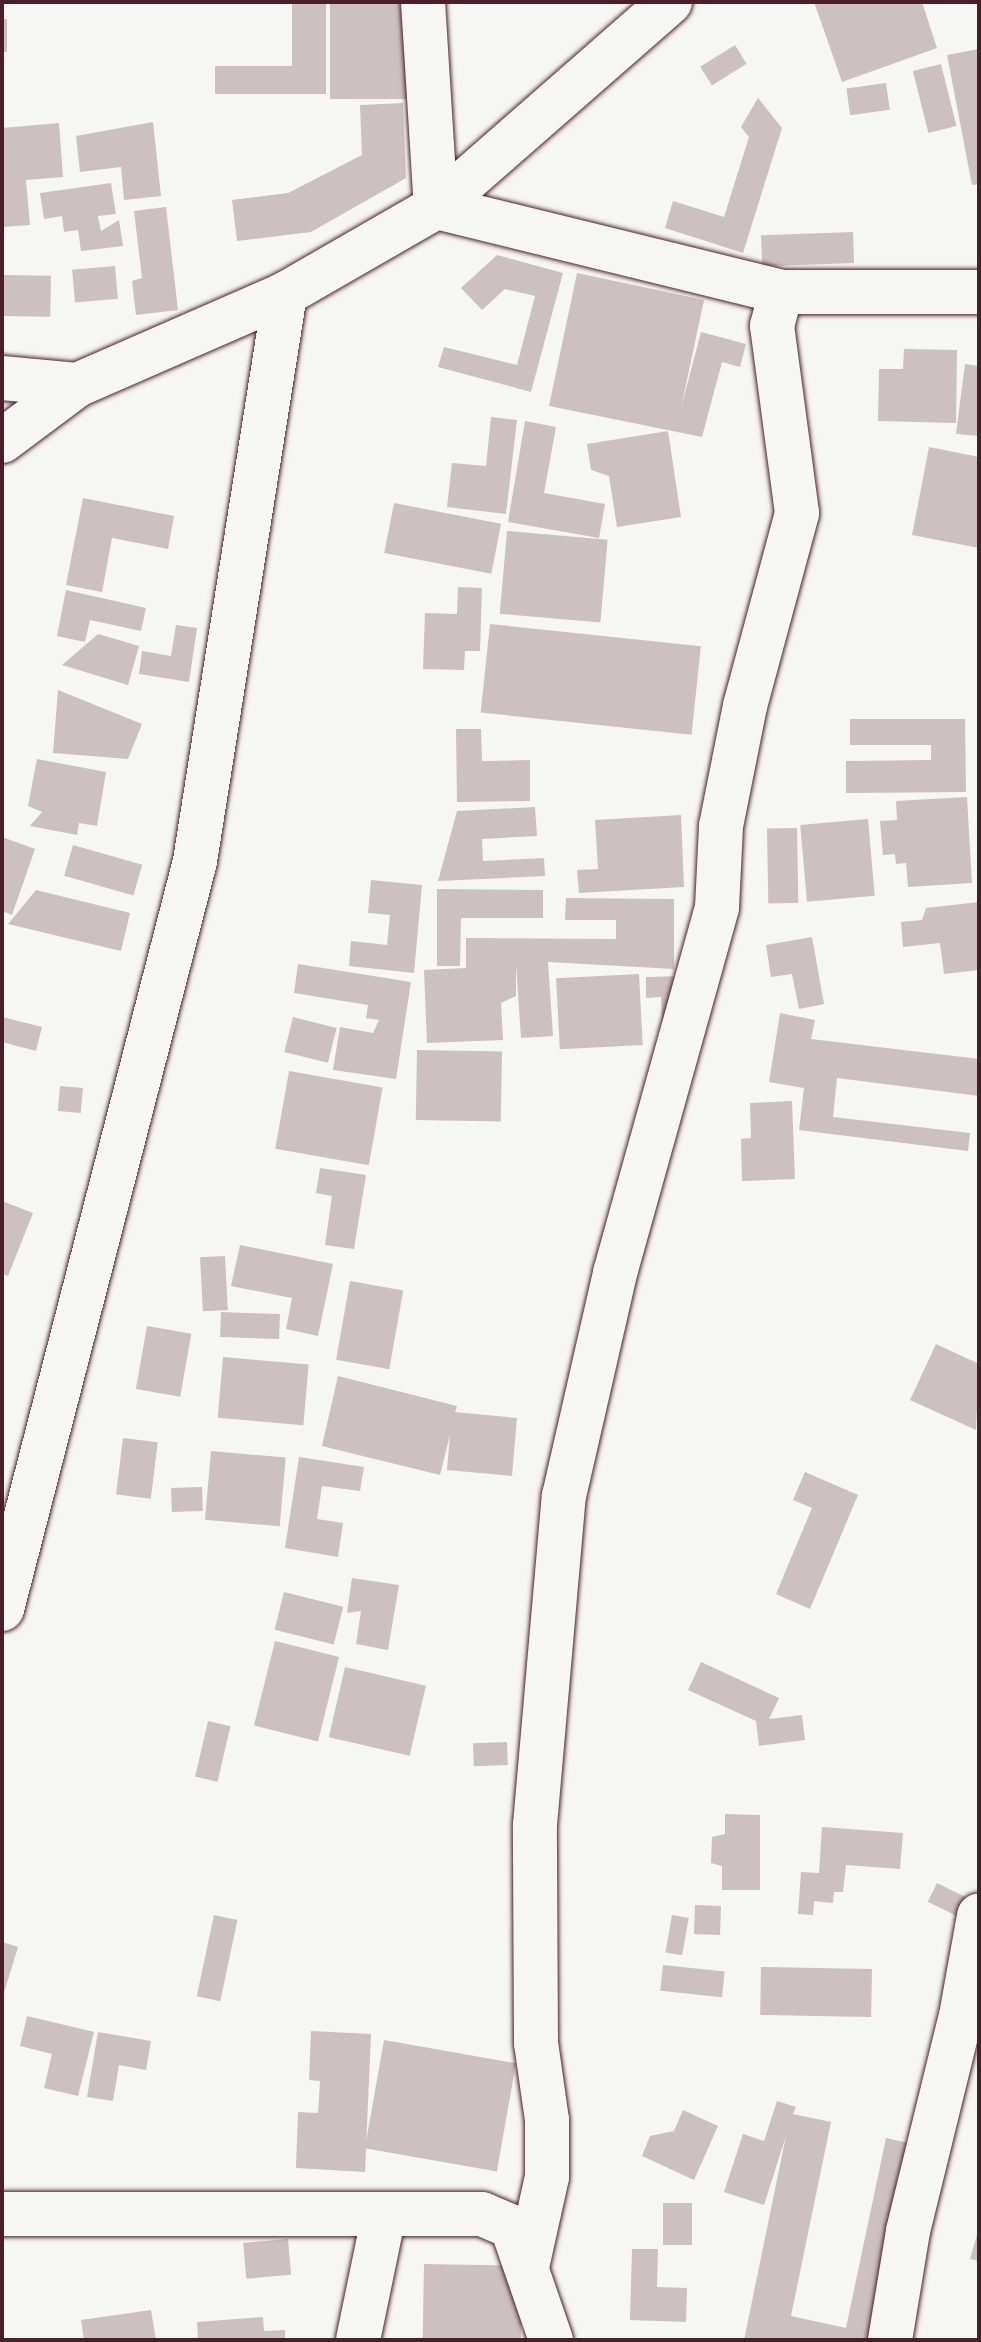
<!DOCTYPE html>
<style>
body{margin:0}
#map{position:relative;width:981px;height:2342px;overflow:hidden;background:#f6f6f2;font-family:Pangolin,sans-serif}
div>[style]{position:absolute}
.building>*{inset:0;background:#ccc1c0;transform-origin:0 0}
.roads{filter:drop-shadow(0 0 2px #4a1f2b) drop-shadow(0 0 2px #4a1f2b)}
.minor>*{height:44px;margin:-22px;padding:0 22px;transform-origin:22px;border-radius:22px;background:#f6f6f2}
.tertiary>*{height:44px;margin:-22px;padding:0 22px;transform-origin:22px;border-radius:22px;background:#f6f6f2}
span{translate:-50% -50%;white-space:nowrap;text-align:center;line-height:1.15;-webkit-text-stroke:6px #f6f6f2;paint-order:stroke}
.frame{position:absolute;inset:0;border:4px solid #4a1f2b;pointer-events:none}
</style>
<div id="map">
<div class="building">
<i style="clip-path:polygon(292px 2px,326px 2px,326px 94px,215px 94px,215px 66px,292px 66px)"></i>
<i style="left:330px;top:2px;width:85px;height:97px"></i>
<i style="clip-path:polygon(814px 2px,922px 2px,937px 48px,842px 82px)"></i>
<i style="left:2px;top:19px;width:5px;height:33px"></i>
<i style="left:735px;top:45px;width:22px;height:41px;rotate:58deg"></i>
<i style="clip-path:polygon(979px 49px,979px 184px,972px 185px,947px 55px)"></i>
<i style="left:941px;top:64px;width:64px;height:29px;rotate:76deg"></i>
<i style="left:886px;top:83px;width:27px;height:40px;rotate:82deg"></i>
<i style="clip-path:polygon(758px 98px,782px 128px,743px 253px,665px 228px,673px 201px,724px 217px,749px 137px,741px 127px)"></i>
<i style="clip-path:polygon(403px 103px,406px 178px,311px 232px,237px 241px,232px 200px,288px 193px,362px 155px,360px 105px)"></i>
<i style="clip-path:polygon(153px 122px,161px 196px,124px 200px,121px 167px,80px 172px,76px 136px)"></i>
<i style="clip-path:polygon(59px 123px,63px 177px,26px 180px,30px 225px,2px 227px,2px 128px)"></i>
<i style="clip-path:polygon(111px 183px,116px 214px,98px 216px,101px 231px,119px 220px,123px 246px,81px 251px,78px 230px,64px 232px,62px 216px,44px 219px,40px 193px)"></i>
<i style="clip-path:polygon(166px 207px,178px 310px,136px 315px,132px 281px,142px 278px,134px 211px)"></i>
<i style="left:853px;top:232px;width:31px;height:92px;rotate:88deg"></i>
<i style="clip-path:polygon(497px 255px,563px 273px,531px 392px,438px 367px,444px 347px,517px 365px,535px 296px,505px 289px,482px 310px,461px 288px)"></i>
<i style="left:115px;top:266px;width:33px;height:43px;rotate:85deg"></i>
<i style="clip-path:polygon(577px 273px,704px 300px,681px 408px,701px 332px,746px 344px,740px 367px,722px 362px,702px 437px,549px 406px)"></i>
<i style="left:2px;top:275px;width:49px;height:41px;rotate:1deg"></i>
<i style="clip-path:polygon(904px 349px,957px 350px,956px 423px,878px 421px,879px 369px,903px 369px)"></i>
<i style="clip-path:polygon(965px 364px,979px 366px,979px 436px,956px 434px)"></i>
<i style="clip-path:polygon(491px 417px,517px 420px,506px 514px,447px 507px,452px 463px,486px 466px)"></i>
<i style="clip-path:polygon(525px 421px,556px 427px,544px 493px,605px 504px,599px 538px,508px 522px)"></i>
<i style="clip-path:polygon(668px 431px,681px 517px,617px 527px,609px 476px,591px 470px,587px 444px)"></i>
<i style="clip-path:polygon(929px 447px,979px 457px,979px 548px,912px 535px)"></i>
<i style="clip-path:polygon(83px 498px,174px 516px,168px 549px,112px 538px,102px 592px,66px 585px)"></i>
<i style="left:394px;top:503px;width:109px;height:51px;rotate:11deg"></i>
<i style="left:507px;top:531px;width:101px;height:83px;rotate:5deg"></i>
<i style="clip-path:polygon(458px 587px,482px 588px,480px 651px,465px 651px,464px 670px,423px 669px,425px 613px,457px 614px)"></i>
<i style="clip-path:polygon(66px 590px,146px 608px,141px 631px,90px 620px,85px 642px,57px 636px)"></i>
<i style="left:490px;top:624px;width:212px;height:89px;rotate:6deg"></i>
<i style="clip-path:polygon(176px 625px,197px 628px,189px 682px,139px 674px,142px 651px,171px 656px)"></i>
<i style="clip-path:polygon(98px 634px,139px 646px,128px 685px,62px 665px)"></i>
<i style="clip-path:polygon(58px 690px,142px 724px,128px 759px,53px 753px)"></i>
<i style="clip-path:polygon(850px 719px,965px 719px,966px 792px,846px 793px,846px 761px,931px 760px,931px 745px,850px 745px)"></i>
<i style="clip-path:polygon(456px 729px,481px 729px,482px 761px,530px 760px,530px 801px,457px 802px)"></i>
<i style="clip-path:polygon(37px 759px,106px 772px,97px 826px,79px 823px,77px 835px,30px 826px,42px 812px,28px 806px)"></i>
<i style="clip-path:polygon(967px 797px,972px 883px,908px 887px,906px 863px,896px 864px,895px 854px,883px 855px,880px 821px,897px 820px,896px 801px)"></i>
<i style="clip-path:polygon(535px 807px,537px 836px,482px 839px,483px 861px,544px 858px,545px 876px,438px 881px,457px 811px)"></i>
<i style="clip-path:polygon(681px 815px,684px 887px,579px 893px,577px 870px,598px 869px,595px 820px)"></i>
<i style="left:868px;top:819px;width:77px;height:68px;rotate:85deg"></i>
<i style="left:797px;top:828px;width:75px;height:30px;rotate:89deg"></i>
<i style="clip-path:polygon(2px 837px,35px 849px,12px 915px,2px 911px)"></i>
<i style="left:73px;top:845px;width:72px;height:32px;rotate:16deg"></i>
<i style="clip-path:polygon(371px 880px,422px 885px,414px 973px,349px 966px,351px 941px,387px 945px,390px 915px,368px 913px)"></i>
<i style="clip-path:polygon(437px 889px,543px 890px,543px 918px,461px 918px,460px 966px,437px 966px)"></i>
<i style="clip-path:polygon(36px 890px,130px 913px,121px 951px,8px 924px)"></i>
<i style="clip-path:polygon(566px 898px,674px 899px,674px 969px,548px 962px,553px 1036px,521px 1038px,516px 964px,516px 996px,501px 1003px,503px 1040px,427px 1043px,424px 970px,466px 968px,466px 938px,616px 939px,616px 920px,565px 920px)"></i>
<i style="clip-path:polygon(979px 902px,979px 970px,944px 974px,940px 943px,903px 947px,901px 922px,922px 920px,926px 908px)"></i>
<i style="clip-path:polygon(812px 937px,824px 1004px,799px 1009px,792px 974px,771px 977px,766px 945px)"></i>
<i style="clip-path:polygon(298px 964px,411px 982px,396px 1079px,333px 1070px,340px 1027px,373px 1033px,379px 1020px,366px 1018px,368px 1005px,294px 993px)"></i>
<i style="left:639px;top:974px;width:71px;height:83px;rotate:87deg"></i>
<i style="clip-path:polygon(682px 976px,663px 1041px,661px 997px,646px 998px,646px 977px)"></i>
<i style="clip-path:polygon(780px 1013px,815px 1020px,811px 1039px,979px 1059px,979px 1096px,837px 1078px,833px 1117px,970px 1133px,968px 1151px,799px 1130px,804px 1088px,769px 1082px)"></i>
<i style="clip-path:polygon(2px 1017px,42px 1027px,36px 1051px,2px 1042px)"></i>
<i style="left:293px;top:1017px;width:45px;height:36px;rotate:14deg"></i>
<i style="left:417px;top:1050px;width:85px;height:70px;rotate:1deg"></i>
<i style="left:289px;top:1071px;width:95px;height:79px;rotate:10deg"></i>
<i style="left:60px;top:1086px;width:23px;height:25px;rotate:5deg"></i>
<i style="clip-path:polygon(792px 1101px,795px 1179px,742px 1181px,741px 1139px,751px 1138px,750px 1103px)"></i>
<i style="clip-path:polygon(320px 1168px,366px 1175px,354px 1249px,325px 1245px,332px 1196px,316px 1193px)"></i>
<i style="clip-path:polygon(2px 1201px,33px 1213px,8px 1276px,2px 1274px)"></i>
<i style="clip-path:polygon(240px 1245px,333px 1264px,318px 1336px,286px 1329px,292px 1298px,231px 1286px)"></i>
<i style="left:225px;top:1256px;width:54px;height:25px;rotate:87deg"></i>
<i style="left:350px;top:1281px;width:54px;height:80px;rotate:10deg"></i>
<i style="left:221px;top:1312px;width:59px;height:25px;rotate:2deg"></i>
<i style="left:147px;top:1326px;width:45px;height:64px;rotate:10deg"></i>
<i style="clip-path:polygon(936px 1344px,979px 1364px,976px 1430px,910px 1400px)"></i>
<i style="left:223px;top:1357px;width:86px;height:61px;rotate:5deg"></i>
<i style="clip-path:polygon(338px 1376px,457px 1406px,455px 1412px,517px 1418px,512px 1476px,447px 1470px,450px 1435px,440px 1475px,322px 1446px)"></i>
<i style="left:123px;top:1438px;width:35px;height:57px;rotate:7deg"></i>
<i style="left:211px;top:1451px;width:75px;height:69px;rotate:5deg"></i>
<i style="clip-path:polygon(299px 1457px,364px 1467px,360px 1491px,322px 1486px,317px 1519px,343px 1523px,338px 1557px,285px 1548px)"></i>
<i style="clip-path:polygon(805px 1472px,858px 1495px,810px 1609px,776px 1594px,812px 1508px,793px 1500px)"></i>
<i style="left:202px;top:1487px;width:24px;height:31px;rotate:88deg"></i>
<i style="clip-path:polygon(352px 1578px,399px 1585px,388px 1650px,356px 1644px,361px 1611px,347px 1613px)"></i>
<i style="left:284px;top:1592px;width:61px;height:39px;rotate:14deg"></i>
<i style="left:275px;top:1641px;width:66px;height:87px;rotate:14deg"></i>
<i style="clip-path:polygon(701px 1662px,779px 1698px,769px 1719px,802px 1715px,805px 1740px,759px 1746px,756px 1721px,688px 1690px)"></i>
<i style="left:345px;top:1667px;width:83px;height:72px;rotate:13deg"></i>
<i style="left:208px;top:1721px;width:23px;height:57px;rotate:13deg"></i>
<i style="left:507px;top:1742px;width:23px;height:34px;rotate:88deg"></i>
<i style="clip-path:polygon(725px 1814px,760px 1815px,760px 1890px,722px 1890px,722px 1866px,711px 1863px,712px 1837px,725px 1834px)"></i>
<i style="clip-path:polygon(822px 1827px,903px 1833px,900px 1869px,846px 1865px,843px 1892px,834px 1892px,833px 1903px,814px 1901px,813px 1915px,798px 1914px,801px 1872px,819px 1873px)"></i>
<i style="left:937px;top:1883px;width:34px;height:21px;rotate:26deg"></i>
<i style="left:695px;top:1905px;width:26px;height:29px;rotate:2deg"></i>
<i style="left:214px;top:1915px;width:24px;height:83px;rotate:12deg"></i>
<i style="left:672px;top:1915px;width:17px;height:38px;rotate:10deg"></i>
<i style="clip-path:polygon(2px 1942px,18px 1947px,3px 1996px,2px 1996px)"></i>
<i style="left:663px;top:1965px;width:62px;height:26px;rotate:6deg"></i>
<i style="left:761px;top:1967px;width:111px;height:48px;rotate:1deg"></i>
<i style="clip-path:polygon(27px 2016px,94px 2032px,78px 2096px,44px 2088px,52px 2054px,20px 2046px)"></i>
<i style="clip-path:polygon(311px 2031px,371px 2034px,365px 2172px,296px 2168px,298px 2112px,318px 2113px,320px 2081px,309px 2080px)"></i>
<i style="clip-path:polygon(98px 2032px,151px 2041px,146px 2070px,119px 2065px,113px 2101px,87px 2097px)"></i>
<i style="left:384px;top:2040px;width:134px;height:110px;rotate:10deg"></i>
<i style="clip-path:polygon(777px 2101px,796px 2107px,793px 2114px,831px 2122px,791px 2316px,846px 2328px,886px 2138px,917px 2145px,876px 2340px,744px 2340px,786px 2136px,764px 2205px,724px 2192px,743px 2134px,764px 2141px)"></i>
<i style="clip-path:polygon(683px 2110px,718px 2126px,694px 2180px,642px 2156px,650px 2136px,674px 2131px)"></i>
<i style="left:663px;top:2203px;width:29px;height:42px"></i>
<i style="clip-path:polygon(979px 2228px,979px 2261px,970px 2259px)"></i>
<i style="left:288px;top:2239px;width:36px;height:45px;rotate:85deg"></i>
<i style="clip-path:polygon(632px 2249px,658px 2249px,657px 2287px,687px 2288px,686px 2322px,630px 2320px)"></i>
<i style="left:424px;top:2264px;width:98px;height:76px;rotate:1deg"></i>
<i style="clip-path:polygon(151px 2310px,156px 2340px,84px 2340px,81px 2320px)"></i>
<i style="clip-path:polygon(263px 2317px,264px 2331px,285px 2330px,285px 2340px,198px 2340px,197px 2322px)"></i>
</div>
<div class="roads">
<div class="minor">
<i style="left:423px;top:2px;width:205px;rotate:86.4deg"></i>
<i style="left:436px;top:207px;width:355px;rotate:13.8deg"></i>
<i style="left:781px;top:292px;width:198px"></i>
<i style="left:2px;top:378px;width:75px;rotate:5.3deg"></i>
<i style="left:2px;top:1609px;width:772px;rotate:-75.53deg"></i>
<i style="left:195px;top:861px;width:574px;rotate:-80.98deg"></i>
<i style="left:2px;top:2214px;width:480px"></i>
<i style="left:482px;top:2214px;width:33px;rotate:23deg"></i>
<i style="left:512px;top:2227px;width:120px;rotate:71deg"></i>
<i style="left:527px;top:2267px;width:92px;rotate:-77.5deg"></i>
<i style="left:547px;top:2177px;width:57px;rotate:-90deg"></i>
<i style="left:547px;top:2120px;width:78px;rotate:-98.1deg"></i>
<i style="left:536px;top:2043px;width:218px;rotate:-90.3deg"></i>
<i style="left:535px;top:1825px;width:330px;rotate:-85deg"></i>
<i style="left:564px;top:1496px;width:229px;rotate:-77.1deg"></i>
<i style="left:615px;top:1273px;width:379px;rotate:-74.4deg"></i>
<i style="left:717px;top:908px;width:82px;rotate:-87.2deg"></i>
<i style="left:721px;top:826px;width:122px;rotate:-78.7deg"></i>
<i style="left:745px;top:706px;width:200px;rotate:-74.9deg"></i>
<i style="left:797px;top:513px;width:189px;rotate:-97.6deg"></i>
<i style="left:772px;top:326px;width:35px;rotate:-75deg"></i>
<i style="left:358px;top:2340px;width:128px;rotate:-78.3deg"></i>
<i style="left:890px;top:2340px;width:110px;rotate:-80.6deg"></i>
<i style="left:908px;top:2231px;width:221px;rotate:-76.2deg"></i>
<i style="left:961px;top:2016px;width:102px;rotate:-79.8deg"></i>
</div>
<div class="tertiary">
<i style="left:2px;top:441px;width:94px;rotate:-36.7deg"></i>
<i style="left:77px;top:385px;width:227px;rotate:-23.6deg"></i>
<i style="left:285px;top:294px;width:174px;rotate:-29.9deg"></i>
<i style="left:436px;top:207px;width:311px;rotate:-41.2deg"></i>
</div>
</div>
<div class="frame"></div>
</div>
